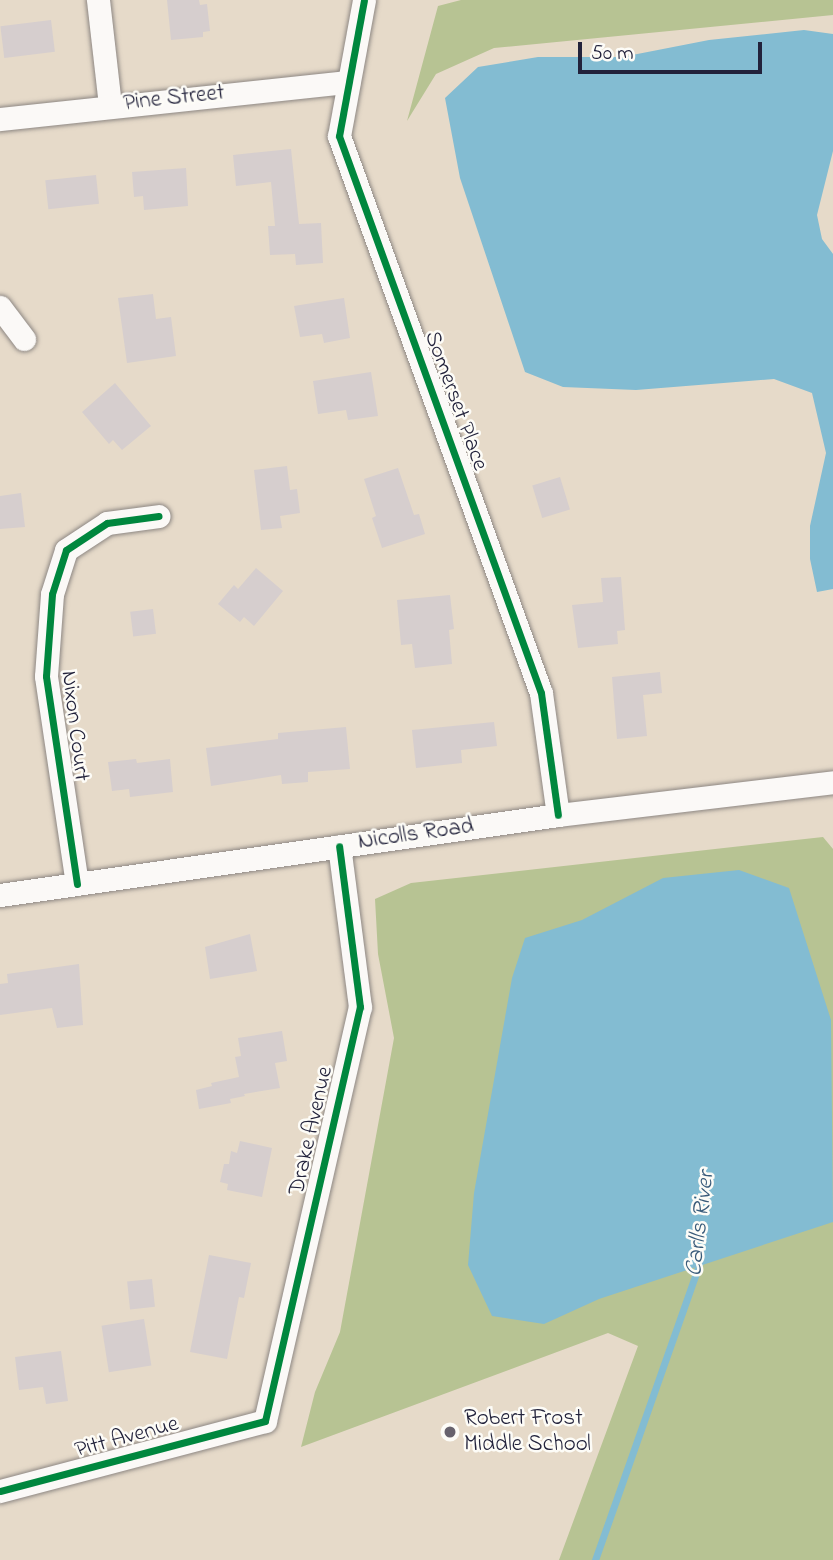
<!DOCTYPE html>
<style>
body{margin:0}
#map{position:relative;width:833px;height:1560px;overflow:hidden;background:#e6dac9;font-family:"Indie Flower",sans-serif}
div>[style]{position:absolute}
.forest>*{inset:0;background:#b7c393}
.water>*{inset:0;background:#83bcd2}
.stream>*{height:7px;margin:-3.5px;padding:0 3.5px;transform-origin:3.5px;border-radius:3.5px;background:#83bcd2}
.building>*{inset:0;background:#d6cece;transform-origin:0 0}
.roads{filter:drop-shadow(0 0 2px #8d8783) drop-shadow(0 0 2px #8d8783)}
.street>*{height:23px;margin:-11.5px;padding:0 11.5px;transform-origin:11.5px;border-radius:11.5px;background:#fbf9f7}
.cycleway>*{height:7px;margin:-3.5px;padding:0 3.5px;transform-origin:3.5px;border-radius:3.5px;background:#00873e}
.dots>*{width:19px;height:19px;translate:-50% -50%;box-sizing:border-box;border:4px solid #fdfcf7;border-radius:50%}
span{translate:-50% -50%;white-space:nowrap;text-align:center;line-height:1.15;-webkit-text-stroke:5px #fdfcf7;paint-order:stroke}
.street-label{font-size:23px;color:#22223b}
.poi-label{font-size:23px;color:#22223b}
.left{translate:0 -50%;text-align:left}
.water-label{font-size:24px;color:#385a79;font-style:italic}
.scale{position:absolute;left:578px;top:42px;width:184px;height:32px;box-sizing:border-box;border:4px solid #22223b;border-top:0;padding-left:9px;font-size:21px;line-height:24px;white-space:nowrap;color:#22223b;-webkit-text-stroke:5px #fdfcf7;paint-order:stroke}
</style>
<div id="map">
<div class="forest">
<i style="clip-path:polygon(461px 0,833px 0,833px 15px,494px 48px,436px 74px,407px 121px,438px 6px)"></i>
<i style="clip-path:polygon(823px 837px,833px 849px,833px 1560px,559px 1560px,638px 1346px,608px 1333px,301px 1447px,315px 1392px,340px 1332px,394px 1038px,378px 954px,375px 899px,411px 883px)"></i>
</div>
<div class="water">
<i style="clip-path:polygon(804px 30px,833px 34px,833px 151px,817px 215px,822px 239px,833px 254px,833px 589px,817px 592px,810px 559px,810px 526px,826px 453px,812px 393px,774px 379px,636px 390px,563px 387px,525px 372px,460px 178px,445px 98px,478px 67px,538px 57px,622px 57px,709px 40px)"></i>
<i style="clip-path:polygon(739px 870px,789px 888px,831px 1020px,833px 1222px,599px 1299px,544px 1324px,492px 1316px,468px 1265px,474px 1193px,512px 978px,525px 938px,582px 920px,663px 878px)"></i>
</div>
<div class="stream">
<i style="left:595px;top:1560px;width:321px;rotate:-70.6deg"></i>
</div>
<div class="building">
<i style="clip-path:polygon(167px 0,199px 0,200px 5px,207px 4px,210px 31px,203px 32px,203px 37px,171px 40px)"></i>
<i style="left:51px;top:20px;width:32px;height:51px;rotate:83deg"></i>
<i style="clip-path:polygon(291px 149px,299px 224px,321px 223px,323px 263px,296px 265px,295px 254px,270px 255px,268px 226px,275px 226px,271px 182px,236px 186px,233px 155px)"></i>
<i style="clip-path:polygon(186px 168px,188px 206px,144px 210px,143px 196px,134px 197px,132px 172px)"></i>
<i style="left:96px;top:175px;width:29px;height:51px;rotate:84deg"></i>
<i style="clip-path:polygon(153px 294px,156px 319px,171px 317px,176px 356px,127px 363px,118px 298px)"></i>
<i style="clip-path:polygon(344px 298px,350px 338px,324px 343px,322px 334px,300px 337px,294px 306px)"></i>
<i style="clip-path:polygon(371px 372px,378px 416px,348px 420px,346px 410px,318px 414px,313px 381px)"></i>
<i style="clip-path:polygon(115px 383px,151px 426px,122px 450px,113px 440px,109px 444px,82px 412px)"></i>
<i style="clip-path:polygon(287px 466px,290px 490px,297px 489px,300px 513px,280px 516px,282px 528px,261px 530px,254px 470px)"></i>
<i style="clip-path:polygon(398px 468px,414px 515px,419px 514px,425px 534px,382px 548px,372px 518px,376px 516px,364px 479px)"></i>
<i style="left:560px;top:477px;width:34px;height:29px;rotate:73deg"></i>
<i style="clip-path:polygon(21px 493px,25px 527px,0 529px,0 496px)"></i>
<i style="clip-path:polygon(256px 568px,283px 591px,254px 626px,244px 617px,240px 622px,218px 604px,234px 585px,238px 589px)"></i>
<i style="clip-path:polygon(621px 577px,625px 630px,617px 631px,618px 644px,578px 648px,572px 605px,603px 602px,601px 578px)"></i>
<i style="clip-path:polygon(450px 595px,454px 629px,449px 630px,452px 664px,415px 668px,412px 644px,401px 645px,397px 600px)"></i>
<i style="left:153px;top:609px;width:25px;height:23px;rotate:83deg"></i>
<i style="clip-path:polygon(660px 672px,662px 693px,643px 695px,647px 736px,617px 739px,612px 677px)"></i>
<i style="clip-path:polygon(494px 722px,497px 746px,461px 750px,462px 763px,416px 768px,412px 730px)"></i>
<i style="clip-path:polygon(346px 727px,350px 769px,308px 772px,308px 782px,282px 784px,281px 775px,211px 786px,206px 748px,278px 739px,278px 733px)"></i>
<i style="clip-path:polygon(136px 759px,137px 763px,170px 759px,173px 792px,130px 797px,129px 789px,112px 791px,108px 762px)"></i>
<i style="clip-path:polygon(250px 934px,257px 971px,210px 979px,205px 947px)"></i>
<i style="clip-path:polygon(79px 964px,83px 1025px,57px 1028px,52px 1008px,0 1015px,0 984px,8px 983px,7px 974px)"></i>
<i style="clip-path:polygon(282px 1031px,287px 1061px,275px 1063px,280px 1088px,244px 1094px,245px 1096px,230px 1099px,231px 1103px,199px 1109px,196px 1090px,212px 1086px,211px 1083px,239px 1077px,235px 1057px,241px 1056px,238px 1038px)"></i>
<i style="clip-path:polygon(240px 1141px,272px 1148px,262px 1197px,227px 1190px,228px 1184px,220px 1182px,224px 1164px,229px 1164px,231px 1151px,237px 1153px)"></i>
<i style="clip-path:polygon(209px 1255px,251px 1263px,244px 1298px,239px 1297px,227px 1359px,190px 1352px)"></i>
<i style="left:152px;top:1279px;width:28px;height:25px;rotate:84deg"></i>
<i style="left:144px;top:1319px;width:47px;height:43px;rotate:81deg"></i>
<i style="clip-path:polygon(61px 1351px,68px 1401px,46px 1404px,43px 1387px,19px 1390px,15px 1357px)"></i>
</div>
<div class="roads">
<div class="street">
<i style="left:98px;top:0;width:107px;rotate:83.5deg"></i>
<i style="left:364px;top:0;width:138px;rotate:100.4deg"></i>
<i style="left:339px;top:136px;width:592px;rotate:70.07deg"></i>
<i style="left:541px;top:693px;width:123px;rotate:82.1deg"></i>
<i style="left:0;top:119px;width:350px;rotate:-6.1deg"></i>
<i style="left:0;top:307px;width:40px;rotate:53deg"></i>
<i style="left:77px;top:884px;width:210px;rotate:-98.5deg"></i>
<i style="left:46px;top:676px;width:82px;rotate:-85.8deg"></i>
<i style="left:52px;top:594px;width:46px;rotate:-72.3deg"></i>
<i style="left:66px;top:550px;width:49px;rotate:-33.4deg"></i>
<i style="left:107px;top:523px;width:52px;rotate:-7.7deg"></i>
<i style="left:0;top:895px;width:564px;rotate:-8.16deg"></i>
<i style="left:558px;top:815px;width:277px;rotate:-6.8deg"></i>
<i style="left:0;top:1491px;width:274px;rotate:-14.8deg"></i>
<i style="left:265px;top:1421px;width:425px;rotate:-77.1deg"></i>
<i style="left:360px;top:1007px;width:162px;rotate:-97.4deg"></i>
</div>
</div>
<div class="cycleway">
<i style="left:364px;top:0;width:138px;rotate:100.4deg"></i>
<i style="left:339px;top:136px;width:592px;rotate:70.07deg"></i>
<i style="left:541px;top:693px;width:123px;rotate:82.1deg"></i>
<i style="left:77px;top:884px;width:210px;rotate:-98.5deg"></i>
<i style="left:46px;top:676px;width:82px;rotate:-85.8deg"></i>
<i style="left:52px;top:594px;width:46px;rotate:-72.3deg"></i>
<i style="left:66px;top:550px;width:49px;rotate:-33.4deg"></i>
<i style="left:107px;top:523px;width:52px;rotate:-7.7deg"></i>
<i style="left:0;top:1491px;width:274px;rotate:-14.8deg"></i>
<i style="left:265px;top:1421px;width:425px;rotate:-77.1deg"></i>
<i style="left:360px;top:1007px;width:162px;rotate:-97.4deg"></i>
</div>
<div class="dots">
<i style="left:450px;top:1432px;background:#67626d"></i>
</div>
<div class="street-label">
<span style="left:174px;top:99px;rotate:-6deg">Pine Street</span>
<span style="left:455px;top:401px;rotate:70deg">Somerset Place</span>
<span style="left:74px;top:726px;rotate:83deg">Nixon Court</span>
<span style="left:416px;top:835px;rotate:-8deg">Nicolls Road</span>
<span style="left:312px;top:1131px;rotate:-77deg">Drake Avenue</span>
<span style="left:127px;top:1438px;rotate:-15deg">Pitt Avenue</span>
</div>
<div class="poi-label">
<span class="left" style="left:464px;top:1432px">Robert Frost<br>Middle School</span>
</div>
<div class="water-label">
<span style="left:701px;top:1224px;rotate:-83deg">Carlls River</span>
</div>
<div class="scale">50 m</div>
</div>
